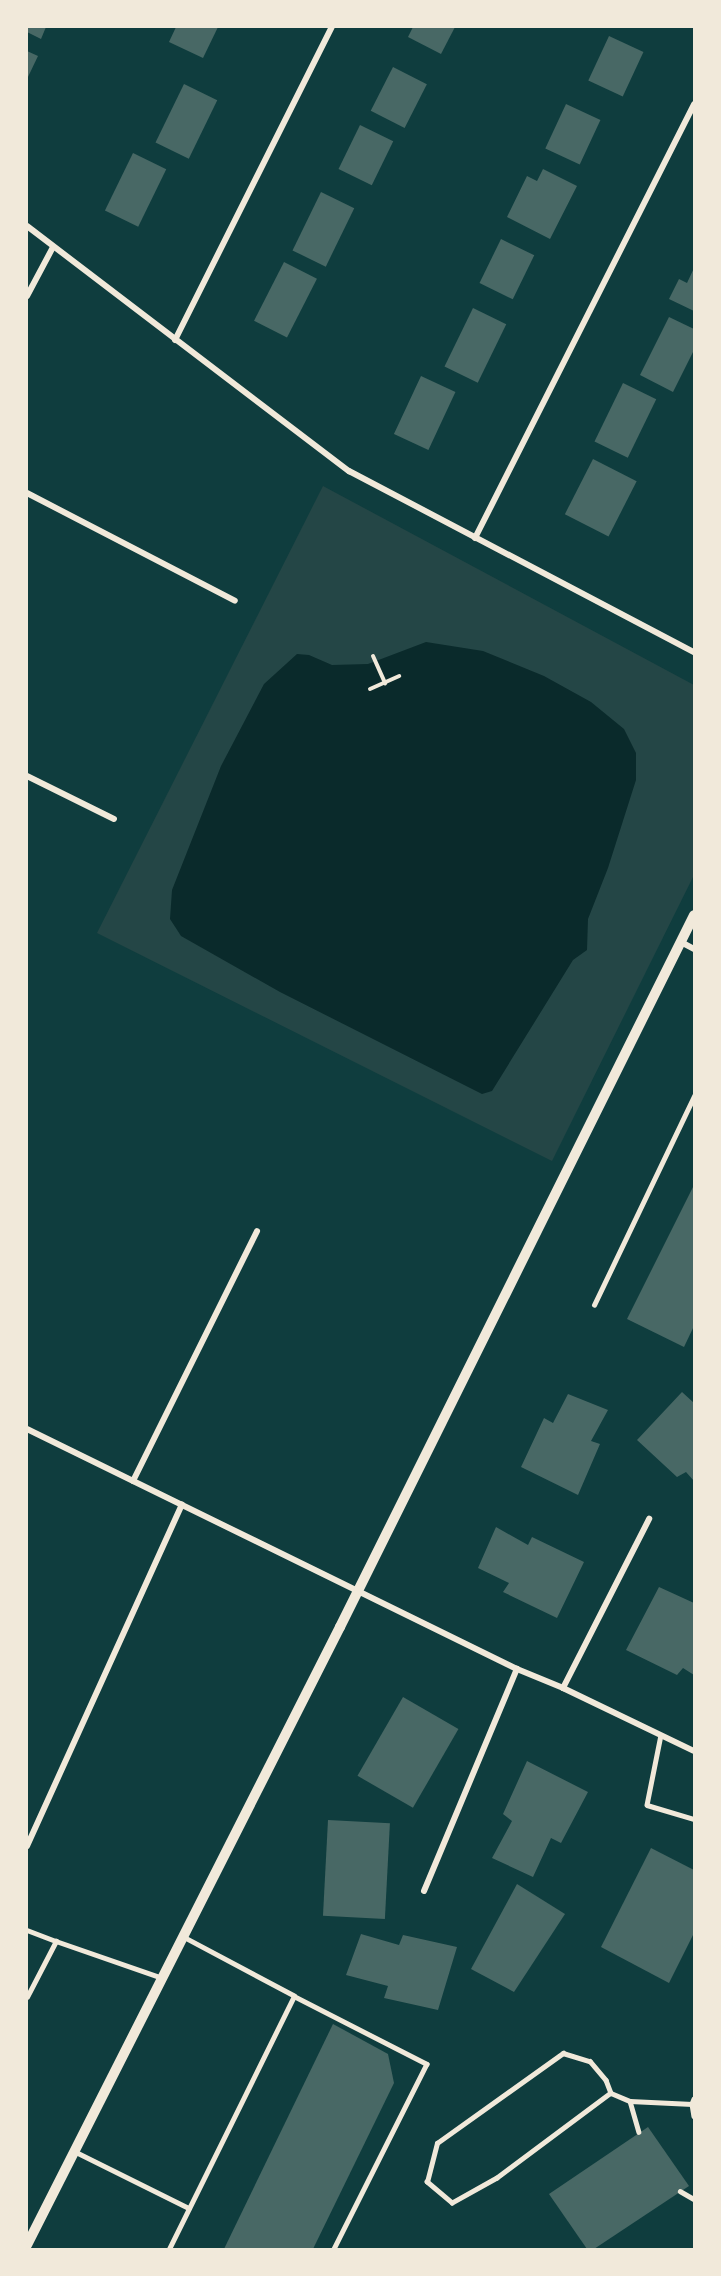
<!DOCTYPE html>
<style>
body{margin:0}
#map{position:relative;width:721px;height:2276px;overflow:hidden;background:#0f3d3e;font-family:"Libre Baskerville",serif}
div>[style]{position:absolute}
.green>*{inset:0;background:#244646}
.water>*{inset:0;background:#0a2a2b}
.building>*{inset:0;background:#486865;transform-origin:0 0}
.path>*{height:4px;margin:-2px;padding:0 2px;transform-origin:2px;border-radius:2px;background:#f1e9da}
.service>*{height:4.5px;margin:-2.25px;padding:0 2.25px;transform-origin:2.25px;border-radius:2.25px;background:#f1e9da}
.minor>*{height:6px;margin:-3px;padding:0 3px;transform-origin:3px;border-radius:3px;background:#f1e9da}
.tertiary>*{height:10px;margin:-5px;padding:0 5px;transform-origin:5px;border-radius:5px;background:#f1e9da}
span{translate:-50% -50%;white-space:nowrap;text-align:center;line-height:1.15;-webkit-text-stroke:6px #f1e9da;paint-order:stroke}
.frame{position:absolute;inset:0;border:28px solid #f1e9da;pointer-events:none}
</style>
<div id="map">
<div class="green">
<i style="clip-path:polygon(323px 486px,694px 685px,694px 875px,552px 1161px,97px 933px)"></i>
</div>
<div class="water">
<i style="clip-path:polygon(426px 642px,483px 651px,544px 676px,591px 702px,624px 729px,636px 753px,636px 780px,608px 868px,588px 919px,587px 950px,573px 960px,492px 1091px,482px 1094px,280px 992px,181px 936px,170px 919px,172px 890px,221px 766px,264px 684px,297px 654px,309px 655px,332px 665px,368px 664px)"></i>
</div>
<div class="building">
<i style="clip-path:polygon(27px 27px,46px 27px,41px 39px,27px 32px)"></i>
<i style="clip-path:polygon(176px 27px,218px 27px,203px 58px,169px 42px)"></i>
<i style="clip-path:polygon(413px 27px,455px 27px,441px 54px,408px 37px)"></i>
<i style="left:609px;top:36px;width:38px;height:49px;rotate:25deg"></i>
<i style="clip-path:polygon(27px 51px,38px 56px,27px 79px)"></i>
<i style="left:393px;top:67px;width:38px;height:49px;rotate:27deg"></i>
<i style="left:184px;top:84px;width:37px;height:65px;rotate:26deg"></i>
<i style="left:566px;top:104px;width:38px;height:49px;rotate:25deg"></i>
<i style="left:360px;top:125px;width:37px;height:49px;rotate:26deg"></i>
<i style="left:133px;top:153px;width:37px;height:64px;rotate:26deg"></i>
<i style="clip-path:polygon(543px 169px,577px 186px,550px 239px,507px 217px,527px 176px,537px 181px)"></i>
<i style="left:321px;top:192px;width:37px;height:65px;rotate:26deg"></i>
<i style="left:501px;top:239px;width:37px;height:49px;rotate:26deg"></i>
<i style="left:284px;top:262px;width:37px;height:66px;rotate:27deg"></i>
<i style="clip-path:polygon(694px 268px,694px 311px,669px 299px,679px 279px,687px 283px)"></i>
<i style="left:473px;top:308px;width:37px;height:65px;rotate:26deg"></i>
<i style="clip-path:polygon(669px 317px,694px 329px,694px 350px,673px 392px,640px 375px)"></i>
<i style="left:421px;top:376px;width:38px;height:64px;rotate:25deg"></i>
<i style="left:623px;top:383px;width:37px;height:65px;rotate:26deg"></i>
<i style="left:593px;top:459px;width:49px;height:62px;rotate:27deg"></i>
<i style="clip-path:polygon(694px 1185px,694px 1326px,684px 1347px,627px 1319px)"></i>
<i style="clip-path:polygon(682px 1392px,694px 1403px,694px 1481px,686px 1472px,677px 1477px,637px 1440px)"></i>
<i style="clip-path:polygon(568px 1394px,608px 1410px,591px 1441px,600px 1444px,578px 1495px,521px 1467px,544px 1418px,553px 1423px)"></i>
<i style="clip-path:polygon(496px 1527px,528px 1545px,532px 1537px,584px 1562px,557px 1618px,503px 1592px,509px 1583px,478px 1568px)"></i>
<i style="clip-path:polygon(659px 1587px,694px 1603px,694px 1675px,683px 1668px,677px 1675px,626px 1650px)"></i>
<i style="left:403px;top:1697px;width:64px;height:91px;rotate:30deg"></i>
<i style="clip-path:polygon(527px 1761px,588px 1792px,561px 1843px,551px 1838px,533px 1877px,492px 1858px,512px 1821px,503px 1814px)"></i>
<i style="left:328px;top:1820px;width:62px;height:96px;rotate:3deg"></i>
<i style="clip-path:polygon(651px 1848px,694px 1870px,694px 1933px,669px 1983px,601px 1947px)"></i>
<i style="clip-path:polygon(517px 1884px,565px 1914px,514px 1992px,471px 1969px)"></i>
<i style="clip-path:polygon(361px 1934px,399px 1945px,403px 1935px,457px 1947px,438px 2010px,384px 1998px,388px 1986px,346px 1975px)"></i>
<i style="clip-path:polygon(333px 2024px,388px 2054px,394px 2083px,313px 2249px,224px 2249px)"></i>
<i style="clip-path:polygon(648px 2127px,689px 2186px,594px 2249px,587px 2249px,549px 2194px)"></i>
</div>
<div class="path">
<i style="left:373px;top:656px;width:30px;rotate:66deg"></i>
<i style="left:370px;top:689px;width:32px;rotate:-24deg"></i>
</div>
<div class="service">
<i style="left:594px;top:1305px;width:232px;rotate:-64.4deg"></i>
<i style="left:661px;top:1735px;width:71px;rotate:101.3deg"></i>
<i style="left:647px;top:1805px;width:49px;rotate:16.6deg"></i>
<i style="left:27px;top:1930px;width:31px;rotate:21deg"></i>
<i style="left:294px;top:1996px;width:149px;rotate:27.1deg"></i>
<i style="left:427px;top:2064px;width:207px;rotate:116.7deg"></i>
<i style="left:27px;top:1997px;width:63px;rotate:-62.6deg"></i>
<i style="left:56px;top:1941px;width:112px;rotate:19.2deg"></i>
<i style="left:611px;top:2093px;width:142px;rotate:143.3deg"></i>
<i style="left:497px;top:2178px;width:51px;rotate:150.9deg"></i>
<i style="left:452px;top:2203px;width:33px;rotate:-140deg"></i>
<i style="left:427px;top:2182px;width:40px;rotate:-75.6deg"></i>
<i style="left:437px;top:2143px;width:155px;rotate:-35.5deg"></i>
<i style="left:563px;top:2053px;width:28px;rotate:17deg"></i>
<i style="left:590px;top:2061px;width:25px;rotate:50deg"></i>
<i style="left:606px;top:2080px;width:14px;rotate:69deg"></i>
<i style="left:611px;top:2093px;width:21px;rotate:23deg"></i>
<i style="left:630px;top:2101px;width:62px;rotate:2.8deg"></i>
<i style="left:694px;top:2099px;width:5px;rotate:112deg"></i>
<i style="left:692px;top:2104px;width:12px;rotate:81deg"></i>
<i style="left:630px;top:2101px;width:32px;rotate:74deg"></i>
<i style="left:76px;top:2152px;width:126px;rotate:26.4deg"></i>
<i style="left:680px;top:2191px;width:16px;rotate:30deg"></i>
<i style="left:169px;top:2249px;width:282px;rotate:-63.7deg"></i>
<i style="left:294px;top:1996px;width:126px;rotate:-152deg"></i>
</div>
<div class="minor">
<i style="left:27px;top:226px;width:405px;rotate:37.3deg"></i>
<i style="left:349px;top:471px;width:390px;rotate:27.7deg"></i>
<i style="left:27px;top:296px;width:55px;rotate:-62deg"></i>
<i style="left:175px;top:340px;width:350px;rotate:-63.4deg"></i>
<i style="left:27px;top:493px;width:234px;rotate:27.4deg"></i>
<i style="left:475px;top:538px;width:486px;rotate:-63.2deg"></i>
<i style="left:27px;top:776px;width:97px;rotate:26.3deg"></i>
<i style="left:681px;top:942px;width:15px;rotate:28deg"></i>
<i style="left:27px;top:1429px;width:546px;rotate:26.1deg"></i>
<i style="left:517px;top:1669px;width:50px;rotate:22.4deg"></i>
<i style="left:563px;top:1688px;width:145px;rotate:25.7deg"></i>
<i style="left:133px;top:1481px;width:279px;rotate:-63.6deg"></i>
<i style="left:563px;top:1688px;width:190px;rotate:-63deg"></i>
<i style="left:27px;top:1846px;width:375px;rotate:-65.6deg"></i>
<i style="left:424px;top:1891px;width:241px;rotate:-67.3deg"></i>
</div>
<div class="tertiary">
<i style="left:27px;top:2245px;width:693px;rotate:-63.14deg"></i>
<i style="left:340px;top:1627px;width:795px;rotate:-63.56deg"></i>
</div>
<div class="frame"></div>
</div>
